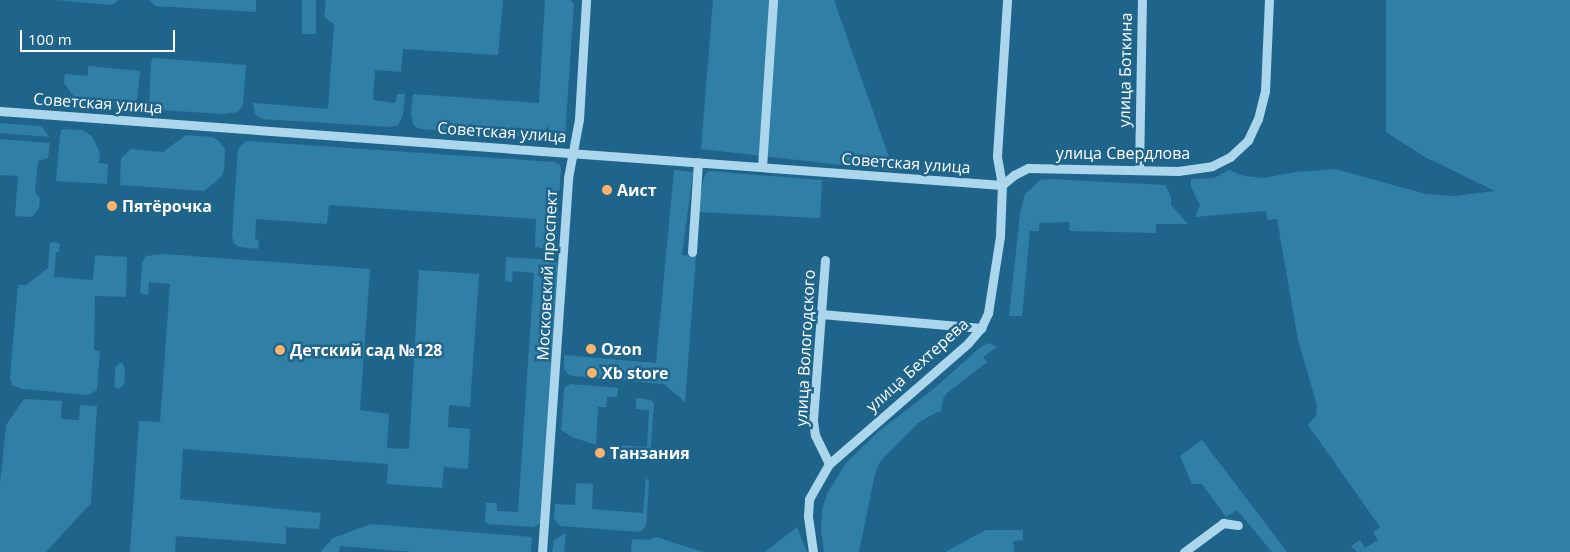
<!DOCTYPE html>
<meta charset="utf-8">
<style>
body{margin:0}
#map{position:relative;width:1570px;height:552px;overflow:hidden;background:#1f658b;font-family:"Open Sans",sans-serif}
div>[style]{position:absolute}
.green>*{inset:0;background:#307fa7;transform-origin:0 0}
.minor>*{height:9px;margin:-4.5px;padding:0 4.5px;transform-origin:4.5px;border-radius:4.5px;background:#acd6ec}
.dots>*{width:14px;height:14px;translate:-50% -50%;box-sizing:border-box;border:2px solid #1f658b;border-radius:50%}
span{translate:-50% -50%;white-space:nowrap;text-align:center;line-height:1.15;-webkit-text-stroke:5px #1f658b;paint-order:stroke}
.street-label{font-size:16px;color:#fff}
.poi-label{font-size:16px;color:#fff;font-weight:700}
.left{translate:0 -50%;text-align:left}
.scale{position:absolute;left:20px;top:30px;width:155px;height:22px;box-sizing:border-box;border:2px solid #fff;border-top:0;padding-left:6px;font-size:15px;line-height:18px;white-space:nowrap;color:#fff;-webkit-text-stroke:4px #1f658b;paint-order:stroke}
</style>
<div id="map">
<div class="green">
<i style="clip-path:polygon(55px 0,118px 0,113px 5px)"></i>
<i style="clip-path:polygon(149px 0,256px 0,256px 12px,155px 6px)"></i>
<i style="left:302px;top:0;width:14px;height:34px"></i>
<i style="clip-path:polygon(326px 0,503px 0,498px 55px,403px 49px,401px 72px,375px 70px,373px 100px,395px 103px,397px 94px,405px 94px,403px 115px,398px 125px,390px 127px,262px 119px,255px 114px,253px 103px,328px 109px,334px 24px,324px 17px)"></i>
<i style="clip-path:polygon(545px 0,570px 0,574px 4px,565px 136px,561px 139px,420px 129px,414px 126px,411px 115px,413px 94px,539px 103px)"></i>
<i style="clip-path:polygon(713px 0,834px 0,890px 160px,915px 170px,895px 171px,701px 149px)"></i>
<i style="clip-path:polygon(1386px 0,1570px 0,1570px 552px,1357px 552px,1351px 546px,1360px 540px,1365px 548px,1378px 540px,1373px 532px,1380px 527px,1308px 425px,1316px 416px,1317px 405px,1298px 340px,1277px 219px,1267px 220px,1266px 211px,1195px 217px,1200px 205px,1191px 187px,1191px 179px,1214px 178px,1229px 170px,1244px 176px,1263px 178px,1296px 172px,1335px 169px,1426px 194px,1455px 196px,1495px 191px,1425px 157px,1386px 132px)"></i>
<i style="clip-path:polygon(153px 58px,246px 65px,243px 105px,238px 112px,225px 114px,158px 110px,149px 107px,151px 63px)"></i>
<i style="clip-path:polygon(88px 66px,140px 71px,137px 99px,134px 103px,129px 106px,84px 102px,75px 98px,64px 83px,65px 74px,88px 76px)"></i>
<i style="clip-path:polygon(0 123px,39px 126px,43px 128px,49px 137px,0 133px)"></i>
<i style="clip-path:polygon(62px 129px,82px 130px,92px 136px,100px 153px,99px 163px,108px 164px,107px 184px,56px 181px,60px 135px)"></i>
<i style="clip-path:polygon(186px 135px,212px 137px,219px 141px,225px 150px,224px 171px,220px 178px,204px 191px,120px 185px,121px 158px,131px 149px,163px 152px)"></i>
<i style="clip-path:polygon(0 139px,50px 143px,48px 158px,38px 161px,35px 192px,40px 198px,39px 208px,32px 217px,15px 216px,18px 176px,0 175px)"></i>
<i style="clip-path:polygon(246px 141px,554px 162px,559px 164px,561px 168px,556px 243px,548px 249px,535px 247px,536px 219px,329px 205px,327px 224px,256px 219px,255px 239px,259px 240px,258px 249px,239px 247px,234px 243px,232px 236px,238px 149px)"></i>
<i style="clip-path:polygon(674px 170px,693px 172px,682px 255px,696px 256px,685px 402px,664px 384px,573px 376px,568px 374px,564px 369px,564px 355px,656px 363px)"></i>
<i style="clip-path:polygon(709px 171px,822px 180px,820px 218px,698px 212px,703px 180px,706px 173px)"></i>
<i style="clip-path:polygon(1050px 179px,1165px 185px,1171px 196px,1171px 205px,1188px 224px,1156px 224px,1156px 233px,1070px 231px,1069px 222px,1039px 223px,1039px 231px,1030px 231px,1022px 316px,1009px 316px,1020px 214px,1025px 194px,1040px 180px)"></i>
<i style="clip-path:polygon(54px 242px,60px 244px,59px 252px,56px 252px,54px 277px,93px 280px,95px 255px,127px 257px,126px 297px,95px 296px,94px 350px,100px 351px,97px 390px,88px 395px,22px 389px,12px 385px,10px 377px,18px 285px,26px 285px,48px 268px,50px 243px)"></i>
<i style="clip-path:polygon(165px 254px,370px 269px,360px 410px,389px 414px,387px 448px,409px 449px,419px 270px,479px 274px,470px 407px,449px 405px,448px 427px,470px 429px,468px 469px,444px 467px,442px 488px,387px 484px,388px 464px,183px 449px,180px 499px,321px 513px,319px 529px,286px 527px,286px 544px,176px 536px,175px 552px,130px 552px,139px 421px,160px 422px,170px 284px,149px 282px,148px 295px,140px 293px,142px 263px,146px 256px)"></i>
<i style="clip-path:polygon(506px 257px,551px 260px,557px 263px,559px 268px,541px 523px,533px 527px,488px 524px,485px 521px,486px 503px,497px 503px,497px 511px,518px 512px,534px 273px,513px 271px,512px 282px,505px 281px)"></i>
<i style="clip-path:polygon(989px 343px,997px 347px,983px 357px,987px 362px,947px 393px,943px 399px,941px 412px,937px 412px,918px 423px,880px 462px,875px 474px,859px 552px,824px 552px,821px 529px,822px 509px,828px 492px,846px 463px,879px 431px,931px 391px,982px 346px)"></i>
<i style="clip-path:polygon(122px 362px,125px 369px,124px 384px,119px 389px,114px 387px,115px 372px,116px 366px)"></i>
<i style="clip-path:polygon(571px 384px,618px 388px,617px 397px,607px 397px,606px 407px,598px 407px,596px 445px,572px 437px,561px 430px,564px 391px,565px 387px)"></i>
<i style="clip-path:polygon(636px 398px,651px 400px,654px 403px,651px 447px,645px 451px,617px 449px,617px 445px,647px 447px,649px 410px,636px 409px)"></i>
<i style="clip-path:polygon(24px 399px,62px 401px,61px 419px,79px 420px,80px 405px,97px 406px,91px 503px,46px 552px,0 552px,0 485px,6px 425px)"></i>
<i style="clip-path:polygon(1202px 440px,1287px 552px,1272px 552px,1237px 510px,1226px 517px,1202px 484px,1192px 484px,1180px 456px)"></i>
<i style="clip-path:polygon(646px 477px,649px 483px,646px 526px,640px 532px,560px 526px,554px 519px,555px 504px,575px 505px,576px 483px,593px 484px,592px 509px,643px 513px)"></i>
<i style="clip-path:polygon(371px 524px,532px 537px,531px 552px,413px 552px,340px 546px,339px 552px,320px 552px,333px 538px)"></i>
<i style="clip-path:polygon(797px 527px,807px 552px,765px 552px)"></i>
<i style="clip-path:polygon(986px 530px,1023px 530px,1023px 540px,1013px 541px,1014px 552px,945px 552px)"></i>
<i style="clip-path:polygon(566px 533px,564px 552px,552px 552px,554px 540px)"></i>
<i style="clip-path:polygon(656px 537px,703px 552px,631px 552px,632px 539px,650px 540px)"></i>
</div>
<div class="minor">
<i style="left:0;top:111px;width:1005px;rotate:4.22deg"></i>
<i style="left:762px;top:167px;width:167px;rotate:-86.2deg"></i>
<i style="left:1139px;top:170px;width:170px;rotate:-89deg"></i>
<i style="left:1002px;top:185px;width:16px;rotate:-40deg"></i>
<i style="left:1014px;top:175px;width:16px;rotate:-27deg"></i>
<i style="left:1028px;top:168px;width:150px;rotate:1.1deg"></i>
<i style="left:1178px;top:171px;width:34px;rotate:-8deg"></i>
<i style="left:1212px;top:166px;width:20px;rotate:-27deg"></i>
<i style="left:1230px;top:157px;width:25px;rotate:-43deg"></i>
<i style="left:1248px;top:140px;width:23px;rotate:-65deg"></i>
<i style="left:1258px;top:119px;width:29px;rotate:-76deg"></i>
<i style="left:1265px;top:91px;width:91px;rotate:-87.5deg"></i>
<i style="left:692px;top:252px;width:90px;rotate:-86.2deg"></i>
<i style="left:825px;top:260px;width:161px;rotate:94.3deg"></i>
<i style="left:813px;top:421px;width:14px;rotate:82deg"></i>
<i style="left:815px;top:435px;width:32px;rotate:64deg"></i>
<i style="left:821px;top:314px;width:161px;rotate:5deg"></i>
<i style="left:542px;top:552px;width:375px;rotate:-86deg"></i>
<i style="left:568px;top:178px;width:60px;rotate:-79.4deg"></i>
<i style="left:579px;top:119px;width:119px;rotate:-86.6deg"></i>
<i style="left:813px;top:552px;width:37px;rotate:-98deg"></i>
<i style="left:808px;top:515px;width:16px;rotate:-86deg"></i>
<i style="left:809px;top:499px;width:40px;rotate:-60.3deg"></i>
<i style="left:829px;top:464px;width:184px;rotate:-41deg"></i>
<i style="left:968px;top:343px;width:20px;rotate:-49deg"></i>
<i style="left:981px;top:328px;width:17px;rotate:-65deg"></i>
<i style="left:988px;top:313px;width:78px;rotate:-81.1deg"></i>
<i style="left:1000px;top:236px;width:51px;rotate:-87.8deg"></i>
<i style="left:1002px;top:185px;width:29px;rotate:-100deg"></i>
<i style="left:997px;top:156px;width:156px;rotate:-86.3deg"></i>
<i style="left:1184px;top:552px;width:49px;rotate:-36.6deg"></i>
<i style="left:1223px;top:523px;width:15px;rotate:8deg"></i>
</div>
<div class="dots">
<i style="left:607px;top:190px;background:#fab36c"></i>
<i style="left:112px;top:206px;background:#fab36c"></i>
<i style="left:591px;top:349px;background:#fab36c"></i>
<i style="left:280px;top:350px;background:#fab36c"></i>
<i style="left:592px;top:373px;background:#fab36c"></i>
<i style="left:600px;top:453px;background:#fab36c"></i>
</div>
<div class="street-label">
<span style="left:1125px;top:70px;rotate:-89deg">улица Боткина</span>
<span style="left:98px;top:103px;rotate:4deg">Советская улица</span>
<span style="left:502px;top:132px;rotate:4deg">Советская улица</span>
<span style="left:1123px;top:153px">улица Свердлова</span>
<span style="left:906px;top:163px;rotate:4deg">Советская улица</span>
<span style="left:547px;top:275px;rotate:-87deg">Московский проспект</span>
<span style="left:805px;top:348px;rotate:-87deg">улица Вологодского</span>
<span style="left:917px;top:365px;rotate:-42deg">улица Бехтерева</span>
</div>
<div class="poi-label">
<span class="left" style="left:617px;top:190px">Аист</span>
<span class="left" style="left:122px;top:206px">Пятёрочка</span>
<span class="left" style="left:601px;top:349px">Ozon</span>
<span class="left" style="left:290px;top:350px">Детский сад №128</span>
<span class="left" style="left:602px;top:373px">Xb store</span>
<span class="left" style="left:610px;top:453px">Танзания</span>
</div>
<div class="scale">100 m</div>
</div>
